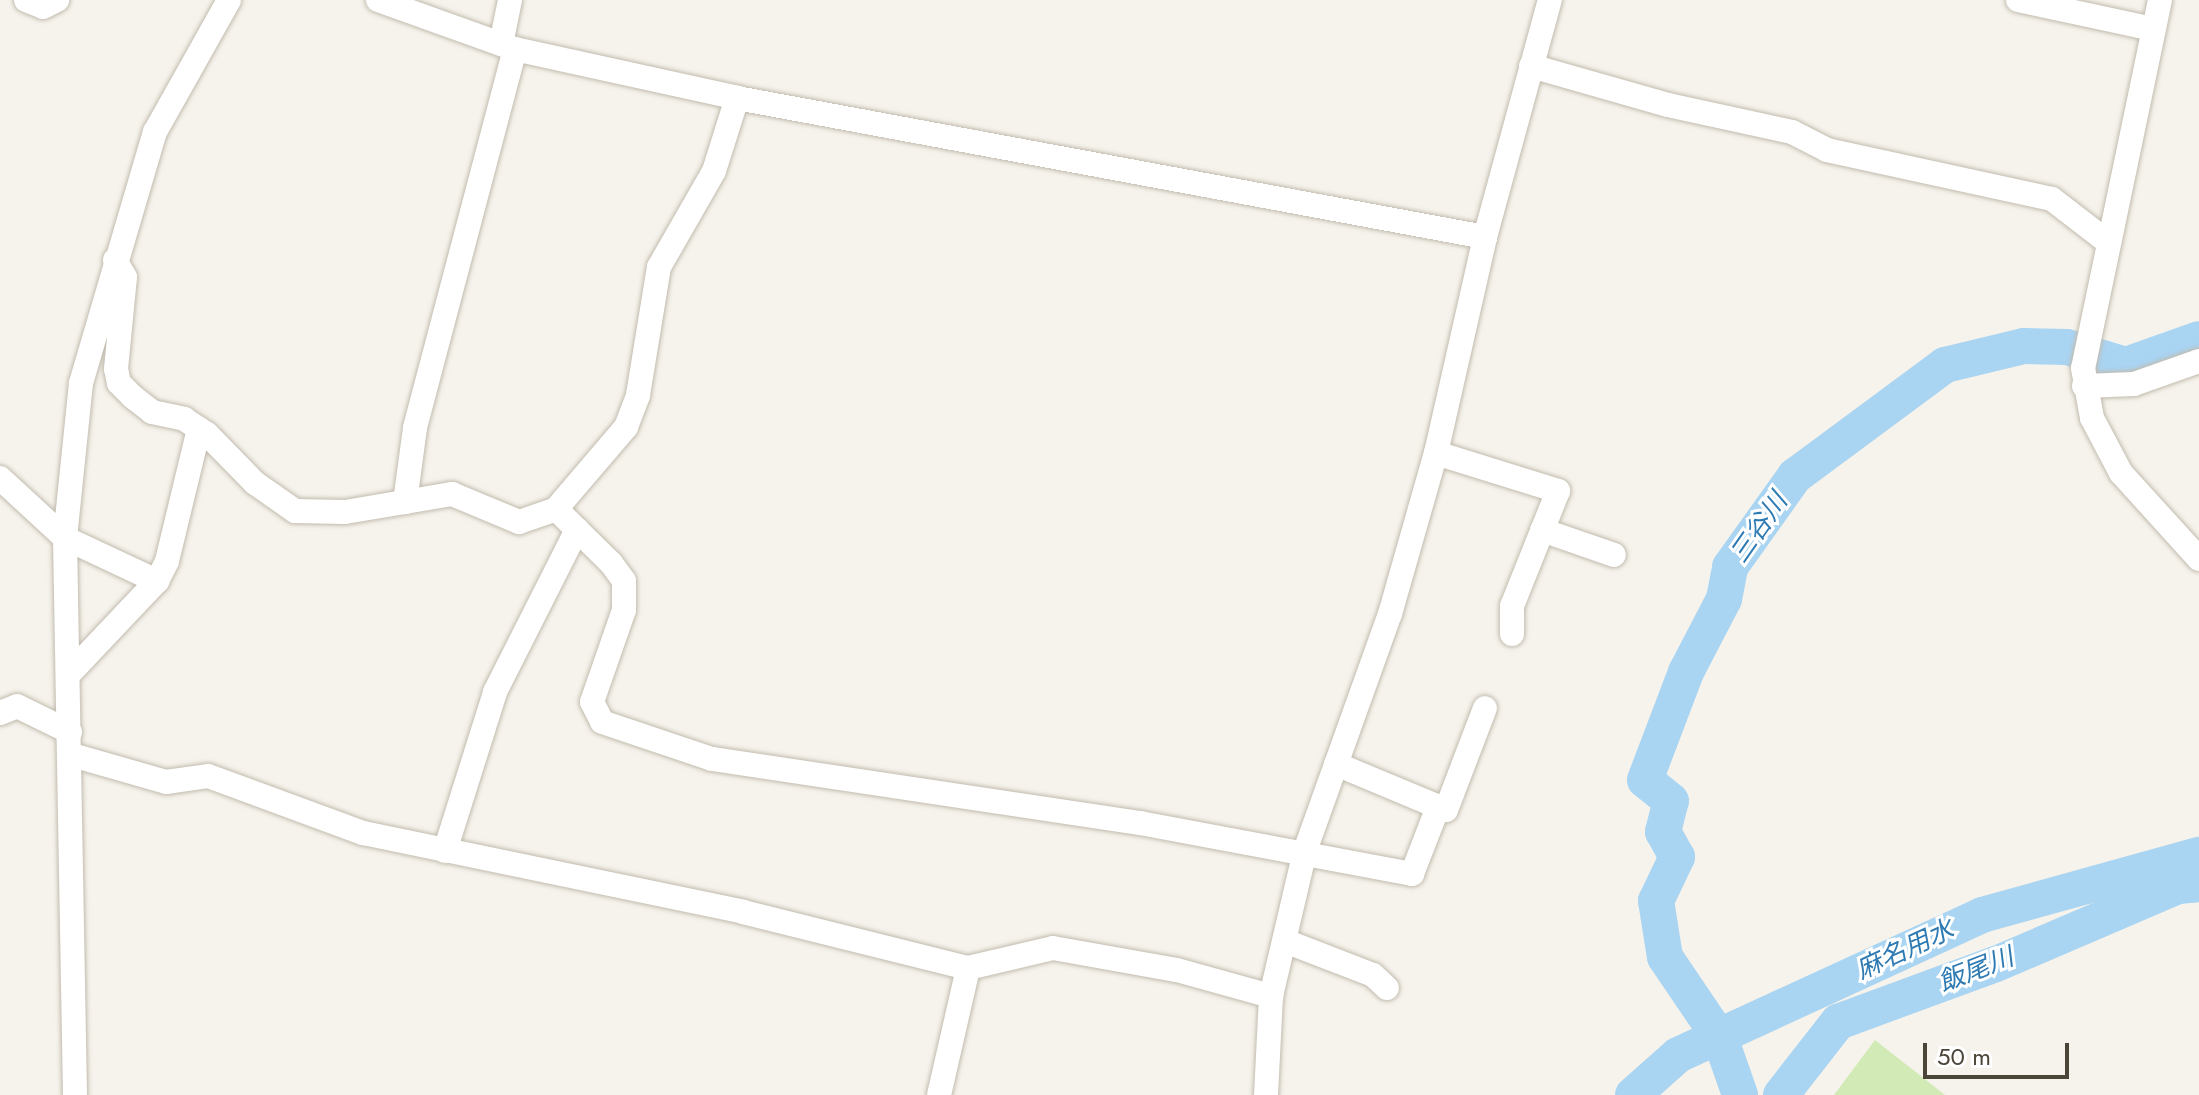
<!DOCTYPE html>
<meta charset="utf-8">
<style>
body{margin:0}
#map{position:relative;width:2199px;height:1095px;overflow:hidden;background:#f6f3ec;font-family:Jost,"Noto Sans JP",sans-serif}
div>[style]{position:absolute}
.green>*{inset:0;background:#d2eab5}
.river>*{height:36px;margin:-18px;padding:0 18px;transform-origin:18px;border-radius:18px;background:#a9d4f2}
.roads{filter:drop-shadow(0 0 2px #c2bbae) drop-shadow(0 0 2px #c2bbae)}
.street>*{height:24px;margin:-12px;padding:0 12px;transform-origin:12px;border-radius:12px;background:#fff}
span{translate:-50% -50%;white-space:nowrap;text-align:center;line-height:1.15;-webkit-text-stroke:6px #fff;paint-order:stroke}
.water-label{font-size:26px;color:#2e7ab2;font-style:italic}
.scale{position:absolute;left:1923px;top:1043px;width:146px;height:36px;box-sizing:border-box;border:4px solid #4b4439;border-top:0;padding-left:10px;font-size:24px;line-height:28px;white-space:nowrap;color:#4b4439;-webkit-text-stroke:6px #fff;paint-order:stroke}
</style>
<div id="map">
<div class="green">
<i style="clip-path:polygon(1875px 1040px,1945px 1095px,1834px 1095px)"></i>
</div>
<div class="river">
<i style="left:1711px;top:1025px;width:82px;rotate:-124.1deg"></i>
<i style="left:1665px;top:957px;width:57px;rotate:-99.1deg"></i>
<i style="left:1656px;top:901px;width:49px;rotate:-64.5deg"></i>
<i style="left:1677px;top:857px;width:29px;rotate:-119deg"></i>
<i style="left:1663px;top:832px;width:32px;rotate:-76deg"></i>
<i style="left:1671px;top:801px;width:33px;rotate:-141deg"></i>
<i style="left:1645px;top:780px;width:116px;rotate:-69.2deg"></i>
<i style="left:1686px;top:672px;width:82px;rotate:-62.5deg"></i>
<i style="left:1724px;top:599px;width:33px;rotate:-79deg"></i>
<i style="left:1730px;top:567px;width:112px;rotate:-54.5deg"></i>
<i style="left:1795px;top:476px;width:187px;rotate:-36.5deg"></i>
<i style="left:1945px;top:365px;width:81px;rotate:-13.5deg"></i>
<i style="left:2024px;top:346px;width:43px;rotate:1.3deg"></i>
<i style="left:2067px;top:347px;width:62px;rotate:17deg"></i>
<i style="left:2126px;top:365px;width:77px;rotate:-19.6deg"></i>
<i style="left:1724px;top:1049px;width:49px;rotate:70.8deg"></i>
<i style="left:1633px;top:1095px;width:60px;rotate:-41.6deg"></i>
<i style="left:1678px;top:1055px;width:335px;rotate:-24.7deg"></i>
<i style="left:1982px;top:915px;width:225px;rotate:-15.5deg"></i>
<i style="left:1781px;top:1095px;width:93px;rotate:-52deg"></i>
<i style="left:1838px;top:1022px;width:168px;rotate:-20.2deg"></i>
<i style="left:1996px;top:964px;width:198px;rotate:-23.2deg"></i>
<i style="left:2178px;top:886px;width:21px;rotate:-5deg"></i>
</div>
<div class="roads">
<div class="street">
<i style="left:26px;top:0;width:18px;rotate:22deg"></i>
<i style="left:43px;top:7px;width:16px;rotate:-27deg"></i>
<i style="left:378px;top:0;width:145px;rotate:19.7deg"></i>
<i style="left:515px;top:49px;width:227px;rotate:12.4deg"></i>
<i style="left:737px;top:98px;width:761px;rotate:10.53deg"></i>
<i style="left:2018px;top:0;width:138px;rotate:12.1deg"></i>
<i style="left:2160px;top:0;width:376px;rotate:101.8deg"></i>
<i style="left:2083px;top:368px;width:51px;rotate:79.8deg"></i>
<i style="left:2092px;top:418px;width:62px;rotate:62.2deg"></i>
<i style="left:2121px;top:473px;width:116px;rotate:47.8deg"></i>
<i style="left:501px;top:44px;width:45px;rotate:-78.4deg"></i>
<i style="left:515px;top:49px;width:392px;rotate:104.8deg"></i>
<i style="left:415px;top:428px;width:75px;rotate:97.7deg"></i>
<i style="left:405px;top:502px;width:48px;rotate:-9.7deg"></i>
<i style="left:452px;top:494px;width:73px;rotate:22.7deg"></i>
<i style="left:519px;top:522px;width:39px;rotate:-19deg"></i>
<i style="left:556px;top:509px;width:77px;rotate:44.5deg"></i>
<i style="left:611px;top:563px;width:22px;rotate:54deg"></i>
<i style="left:624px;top:581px;width:29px;rotate:90deg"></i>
<i style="left:624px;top:610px;width:97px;rotate:109.2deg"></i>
<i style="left:592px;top:702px;width:22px;rotate:63deg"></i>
<i style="left:602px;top:722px;width:116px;rotate:18.6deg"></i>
<i style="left:712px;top:759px;width:433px;rotate:8.5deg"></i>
<i style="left:1140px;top:823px;width:277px;rotate:10.6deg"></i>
<i style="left:1412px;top:874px;width:72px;rotate:-68.8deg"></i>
<i style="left:1531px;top:66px;width:142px;rotate:15.9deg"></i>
<i style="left:1668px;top:105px;width:127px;rotate:12.3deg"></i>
<i style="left:1792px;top:132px;width:39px;rotate:27deg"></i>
<i style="left:1827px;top:150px;width:230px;rotate:12.3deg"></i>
<i style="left:2052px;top:199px;width:72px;rotate:37.7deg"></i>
<i style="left:115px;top:260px;width:20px;rotate:60deg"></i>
<i style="left:125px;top:277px;width:92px;rotate:95.6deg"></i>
<i style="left:116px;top:369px;width:14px;rotate:78deg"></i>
<i style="left:119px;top:383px;width:20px;rotate:45deg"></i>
<i style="left:133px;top:397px;width:24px;rotate:38deg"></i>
<i style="left:152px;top:412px;width:33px;rotate:12deg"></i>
<i style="left:184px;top:419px;width:27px;rotate:33deg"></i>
<i style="left:207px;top:434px;width:69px;rotate:45.6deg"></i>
<i style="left:255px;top:483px;width:49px;rotate:35deg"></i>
<i style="left:295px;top:511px;width:50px;rotate:1.1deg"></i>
<i style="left:345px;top:512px;width:61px;rotate:-9.5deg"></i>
<i style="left:2084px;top:386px;width:50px;rotate:-2.3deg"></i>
<i style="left:2134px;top:384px;width:69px;rotate:-19.5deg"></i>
<i style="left:1436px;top:453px;width:128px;rotate:17.3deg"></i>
<i style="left:1558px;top:491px;width:124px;rotate:111.8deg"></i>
<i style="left:1512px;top:606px;width:28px;rotate:90deg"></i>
<i style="left:0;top:478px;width:88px;rotate:42.7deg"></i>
<i style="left:65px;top:538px;width:102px;rotate:25.1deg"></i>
<i style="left:556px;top:509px;width:108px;rotate:-49.5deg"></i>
<i style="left:626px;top:427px;width:34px;rotate:-69deg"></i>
<i style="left:638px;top:395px;width:130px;rotate:-80.7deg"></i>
<i style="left:659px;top:267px;width:111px;rotate:-60.2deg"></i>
<i style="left:714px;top:171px;width:77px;rotate:-72.5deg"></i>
<i style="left:1542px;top:530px;width:76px;rotate:19.1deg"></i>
<i style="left:69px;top:674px;width:128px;rotate:-46.6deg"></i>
<i style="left:157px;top:581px;width:22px;rotate:-63deg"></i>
<i style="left:167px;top:561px;width:136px;rotate:-76.4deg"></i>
<i style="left:0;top:713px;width:18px;rotate:-22deg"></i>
<i style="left:17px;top:706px;width:59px;rotate:26.1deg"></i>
<i style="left:72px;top:755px;width:98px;rotate:16deg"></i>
<i style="left:166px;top:782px;width:42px;rotate:-8.1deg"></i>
<i style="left:208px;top:776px;width:165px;rotate:20.2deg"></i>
<i style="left:363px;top:833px;width:388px;rotate:11.7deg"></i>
<i style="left:743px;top:912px;width:232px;rotate:14deg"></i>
<i style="left:968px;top:968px;width:87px;rotate:-13.2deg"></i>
<i style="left:1053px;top:948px;width:126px;rotate:10.1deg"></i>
<i style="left:1177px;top:970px;width:98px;rotate:15.5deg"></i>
<i style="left:1336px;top:764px;width:119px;rotate:22.7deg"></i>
<i style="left:1446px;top:810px;width:109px;rotate:-69.1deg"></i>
<i style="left:445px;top:851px;width:167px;rotate:-72.5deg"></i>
<i style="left:495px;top:692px;width:182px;rotate:-63.2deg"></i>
<i style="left:1285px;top:941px;width:94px;rotate:21.1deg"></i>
<i style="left:1373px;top:975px;width:19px;rotate:43deg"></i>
<i style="left:75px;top:1095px;width:557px;rotate:-91.03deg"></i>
<i style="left:65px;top:538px;width:156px;rotate:-84.1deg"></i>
<i style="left:81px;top:383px;width:262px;rotate:-73.6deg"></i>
<i style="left:155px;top:132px;width:151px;rotate:-60.7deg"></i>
<i style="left:939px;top:1095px;width:130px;rotate:-77.1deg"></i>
<i style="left:1266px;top:1095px;width:99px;rotate:-87.1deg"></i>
<i style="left:1271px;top:996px;width:149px;rotate:-76.8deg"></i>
<i style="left:1305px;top:851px;width:252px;rotate:-70.3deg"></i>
<i style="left:1390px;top:614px;width:167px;rotate:-74.1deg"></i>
<i style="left:1436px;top:453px;width:221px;rotate:-77.2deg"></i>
<i style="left:1485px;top:237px;width:246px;rotate:-74.7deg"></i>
</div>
</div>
<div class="water-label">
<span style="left:1759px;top:528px;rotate:-55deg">三谷川</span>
<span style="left:1905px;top:950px;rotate:-25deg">麻名用水</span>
<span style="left:1976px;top:970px;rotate:-21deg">飯尾川</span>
</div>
<div class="scale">50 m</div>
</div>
